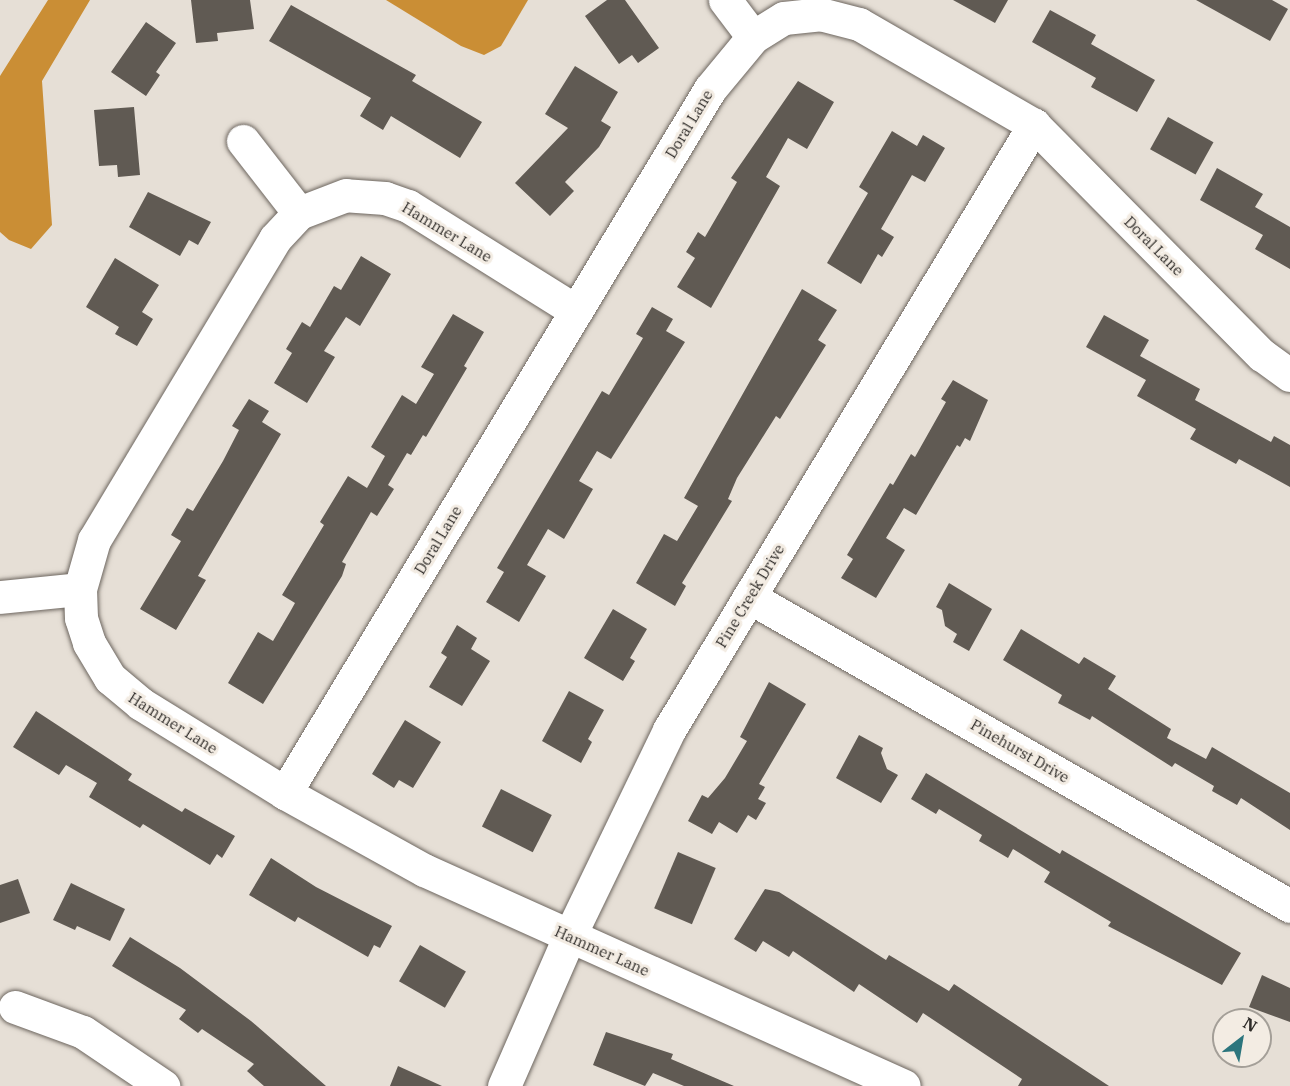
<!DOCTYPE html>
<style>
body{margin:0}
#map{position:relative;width:1290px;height:1086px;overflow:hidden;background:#e6dfd6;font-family:"IBM Plex Serif",serif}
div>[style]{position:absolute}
.water>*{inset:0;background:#ca8e35}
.building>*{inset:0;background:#605a53;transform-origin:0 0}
.roads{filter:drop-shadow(0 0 2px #6d665f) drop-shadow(0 0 2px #6d665f)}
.minor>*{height:33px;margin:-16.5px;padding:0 16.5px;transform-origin:16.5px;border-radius:16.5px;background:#fff}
span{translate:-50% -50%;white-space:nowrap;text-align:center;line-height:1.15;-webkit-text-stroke:6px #f3ece3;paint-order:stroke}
.street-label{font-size:15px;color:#2e2b28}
.north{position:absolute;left:1212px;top:1008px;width:60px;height:60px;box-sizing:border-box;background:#f3ece3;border:2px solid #a49f98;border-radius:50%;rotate:31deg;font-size:16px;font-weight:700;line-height:24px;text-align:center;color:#2e2b28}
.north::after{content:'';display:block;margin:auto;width:21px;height:27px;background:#2c757d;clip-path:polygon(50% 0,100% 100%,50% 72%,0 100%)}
</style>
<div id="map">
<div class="water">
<i style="clip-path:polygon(48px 0,90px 0,42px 81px,52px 225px,31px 249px,9px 240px,0 232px,0 76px)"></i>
<i style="clip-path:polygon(386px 0,528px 0,501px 46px,484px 55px,461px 46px)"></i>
</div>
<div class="building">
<i style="clip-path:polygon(191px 0,250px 0,254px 29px,217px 33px,218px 41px,196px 43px)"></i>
<i style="clip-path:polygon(607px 0,625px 0,659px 48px,638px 63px,632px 55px,619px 64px,585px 16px)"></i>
<i style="clip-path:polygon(953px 0,1008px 0,995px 23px)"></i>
<i style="clip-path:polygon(1196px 0,1272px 0,1288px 9px,1270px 41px)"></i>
<i style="clip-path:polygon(291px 5px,416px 75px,412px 81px,482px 122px,460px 158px,391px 116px,383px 130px,360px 116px,371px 98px,269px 41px)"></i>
<i style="clip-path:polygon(1050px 10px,1096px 35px,1091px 44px,1155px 80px,1137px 112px,1091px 87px,1096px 78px,1032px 42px)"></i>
<i style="clip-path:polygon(146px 22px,176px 43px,156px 72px,160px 75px,146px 96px,111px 72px)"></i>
<i style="clip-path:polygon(575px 66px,618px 92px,601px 121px,611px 127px,599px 147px,565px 182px,574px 191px,550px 216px,515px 183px,568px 128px,545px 114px)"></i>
<i style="clip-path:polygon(798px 81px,834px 102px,807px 149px,788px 138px,766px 177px,780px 186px,711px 308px,677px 287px,695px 258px,686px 252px,698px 232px,705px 237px,737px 182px,731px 178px)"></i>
<i style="clip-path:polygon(134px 107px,140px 175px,118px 177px,117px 165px,99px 166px,94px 110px)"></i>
<i style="left:1168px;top:117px;width:52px;height:37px;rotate:29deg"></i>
<i style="clip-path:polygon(892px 131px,917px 146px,923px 135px,945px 148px,925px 182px,912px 175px,881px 229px,894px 237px,882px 257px,878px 254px,861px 284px,827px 263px,868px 193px,859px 187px)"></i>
<i style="clip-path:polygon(1217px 168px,1263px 194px,1255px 207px,1290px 227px,1290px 269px,1255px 249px,1263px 235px,1200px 200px)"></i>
<i style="clip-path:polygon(148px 192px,211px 222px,198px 245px,189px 240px,180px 256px,129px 227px)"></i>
<i style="clip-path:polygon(361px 256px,391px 274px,360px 326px,346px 317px,324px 351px,335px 357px,307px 403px,274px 383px,292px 353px,286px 349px,302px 322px,310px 327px,334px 286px,341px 290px)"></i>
<i style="clip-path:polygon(115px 258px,159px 285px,142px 312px,153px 319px,137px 346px,115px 334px,119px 327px,86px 307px)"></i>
<i style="clip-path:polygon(802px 289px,837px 310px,818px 340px,826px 345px,780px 419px,776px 416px,737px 478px,728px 499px,732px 501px,682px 583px,686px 586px,675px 606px,636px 583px,664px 534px,677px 541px,698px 506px,684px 498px)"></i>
<i style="clip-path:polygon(652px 307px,673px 319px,666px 331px,685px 342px,611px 459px,597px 451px,579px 481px,593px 489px,564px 539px,548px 529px,527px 565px,546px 576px,519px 622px,486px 602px,504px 572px,497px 568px,602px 391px,609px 395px,643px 338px,636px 334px)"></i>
<i style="clip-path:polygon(453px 314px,484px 332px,464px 366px,467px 368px,426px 437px,423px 435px,411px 455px,407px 453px,388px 485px,394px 489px,377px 516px,371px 512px,342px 562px,346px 564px,342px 576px,263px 704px,228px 683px,258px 632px,273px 641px,290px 612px,295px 603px,282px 595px,324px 525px,320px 522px,348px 476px,367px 488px,385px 456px,371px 447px,402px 395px,416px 404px,434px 374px,421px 367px)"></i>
<i style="clip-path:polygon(1104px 315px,1149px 340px,1140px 356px,1200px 389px,1195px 400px,1271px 442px,1274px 436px,1290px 445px,1290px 487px,1239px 459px,1236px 464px,1190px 439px,1196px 429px,1137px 396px,1146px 380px,1086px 347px)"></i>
<i style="clip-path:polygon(953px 380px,988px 400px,970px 441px,965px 438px,960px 447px,957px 445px,916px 515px,904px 508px,886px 538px,905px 550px,876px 598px,841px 578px,853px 559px,847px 555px,890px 483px,893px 485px,911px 454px,915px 457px,946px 402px,941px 399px)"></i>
<i style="clip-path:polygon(249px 399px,269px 411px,262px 422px,281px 434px,198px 576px,206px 580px,176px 630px,140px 609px,181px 541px,171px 535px,187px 508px,193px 511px,223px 461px,239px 430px,232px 426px)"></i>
<i style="clip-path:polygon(949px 583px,992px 609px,969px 651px,953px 642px,957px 634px,945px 626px,942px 610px,936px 607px)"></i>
<i style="clip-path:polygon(613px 609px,647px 629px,630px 658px,635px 661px,623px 681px,584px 658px)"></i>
<i style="clip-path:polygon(457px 625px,477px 638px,471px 649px,490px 661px,462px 706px,429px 687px,447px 657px,441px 653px)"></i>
<i style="clip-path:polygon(1021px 629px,1079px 664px,1084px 657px,1116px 676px,1108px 689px,1171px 729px,1167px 738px,1206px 759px,1212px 747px,1290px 793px,1290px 830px,1241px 798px,1237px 805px,1212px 791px,1214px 786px,1175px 763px,1172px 767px,1092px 716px,1090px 720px,1058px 703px,1062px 695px,1003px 660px)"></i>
<i style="clip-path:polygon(769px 682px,806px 704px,759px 784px,765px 787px,758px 799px,766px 803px,756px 820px,748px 815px,737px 833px,719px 822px,712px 834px,688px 821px,702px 795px,708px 798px,725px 778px,747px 741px,740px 737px)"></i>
<i style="clip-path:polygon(569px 691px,604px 710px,588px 739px,592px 742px,581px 763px,542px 741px)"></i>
<i style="clip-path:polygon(36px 711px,132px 774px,128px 780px,182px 812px,185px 808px,235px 836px,222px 858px,217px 854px,210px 865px,143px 824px,140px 828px,89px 797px,97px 783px,66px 765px,59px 775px,13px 747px)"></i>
<i style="clip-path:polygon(405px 720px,441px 742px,413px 788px,399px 780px,394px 788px,372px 774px)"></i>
<i style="clip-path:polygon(859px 735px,883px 748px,881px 753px,887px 769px,898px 775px,881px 803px,836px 778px)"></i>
<i style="clip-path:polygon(926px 773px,1060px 854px,1062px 850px,1241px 953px,1222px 985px,1108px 926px,1111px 922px,1044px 882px,1050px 872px,1013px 849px,1008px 858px,979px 841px,982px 835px,939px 809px,936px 814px,911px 799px)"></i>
<i style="left:501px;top:789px;width:57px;height:42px;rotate:27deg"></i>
<i style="left:678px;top:852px;width:41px;height:61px;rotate:23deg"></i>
<i style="clip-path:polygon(271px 858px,316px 887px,392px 926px,380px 948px,374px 945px,368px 957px,298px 917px,295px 922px,249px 895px)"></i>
<i style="clip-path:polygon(18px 879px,30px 913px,0 923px,0 885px)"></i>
<i style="clip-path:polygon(71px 883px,125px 909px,110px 941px,77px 926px,75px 930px,53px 920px)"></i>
<i style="clip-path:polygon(765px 889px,779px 892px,886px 960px,889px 955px,949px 991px,954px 984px,1109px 1086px,1018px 1086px,1022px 1079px,923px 1013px,917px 1023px,859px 984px,854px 992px,793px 951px,789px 957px,763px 941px,756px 952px,734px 939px)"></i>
<i style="clip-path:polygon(130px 937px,180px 968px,251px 1021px,326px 1086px,264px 1086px,247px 1071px,254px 1064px,202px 1029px,198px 1033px,179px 1019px,186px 1010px,112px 966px)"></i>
<i style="left:420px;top:945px;width:53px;height:42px;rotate:30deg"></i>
<i style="clip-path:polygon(1262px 975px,1290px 988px,1290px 1022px,1249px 1007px)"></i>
<i style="clip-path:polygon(606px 1032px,673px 1054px,671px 1059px,734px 1086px,684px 1086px,653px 1073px,645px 1086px,593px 1065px)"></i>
<i style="clip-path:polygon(398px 1066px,442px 1086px,390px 1086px)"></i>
</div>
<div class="roads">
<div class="minor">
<i style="left:725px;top:0;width:46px;rotate:52.9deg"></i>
<i style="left:243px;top:141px;width:91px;rotate:52.1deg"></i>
<i style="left:576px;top:311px;width:198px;rotate:-148deg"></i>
<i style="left:408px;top:206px;width:24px;rotate:-161deg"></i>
<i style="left:385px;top:198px;width:39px;rotate:-176deg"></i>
<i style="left:346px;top:195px;width:50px;rotate:159deg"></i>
<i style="left:299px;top:213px;width:35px;rotate:133deg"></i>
<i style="left:275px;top:239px;width:351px;rotate:121deg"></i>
<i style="left:94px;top:540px;width:51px;rotate:105.9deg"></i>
<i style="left:80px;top:589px;width:29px;rotate:88deg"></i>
<i style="left:81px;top:618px;width:26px;rotate:72deg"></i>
<i style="left:89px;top:643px;width:41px;rotate:59deg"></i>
<i style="left:110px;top:678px;width:40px;rotate:40deg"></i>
<i style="left:141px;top:704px;width:169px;rotate:31.7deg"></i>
<i style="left:285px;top:793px;width:159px;rotate:29deg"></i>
<i style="left:424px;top:870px;width:526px;rotate:24.23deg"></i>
<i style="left:0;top:597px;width:80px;rotate:-5.7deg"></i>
<i style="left:749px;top:597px;width:623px;rotate:29.73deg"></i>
<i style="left:285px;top:793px;width:822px;rotate:-58.88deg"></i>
<i style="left:710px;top:89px;width:67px;rotate:-50.4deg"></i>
<i style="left:753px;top:37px;width:36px;rotate:-32deg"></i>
<i style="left:784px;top:18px;width:36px;rotate:-6deg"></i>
<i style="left:820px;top:14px;width:40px;rotate:14.4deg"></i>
<i style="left:859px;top:24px;width:202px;rotate:30deg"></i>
<i style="left:1034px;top:125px;width:324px;rotate:45.3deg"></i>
<i style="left:1262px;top:355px;width:34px;rotate:36deg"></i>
<i style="left:15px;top:1007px;width:72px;rotate:20.2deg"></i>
<i style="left:83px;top:1032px;width:97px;rotate:34deg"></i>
<i style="left:504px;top:1086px;width:163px;rotate:-66.4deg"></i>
<i style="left:569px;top:937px;width:230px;rotate:-64.2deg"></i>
<i style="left:669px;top:730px;width:707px;rotate:-58.9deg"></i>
</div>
</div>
<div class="street-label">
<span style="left:689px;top:124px;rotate:-59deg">Doral Lane</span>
<span style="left:447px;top:232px;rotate:31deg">Hammer Lane</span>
<span style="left:1154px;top:246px;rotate:45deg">Doral Lane</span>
<span style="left:438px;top:540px;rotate:-59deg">Doral Lane</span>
<span style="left:750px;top:596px;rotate:-59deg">Pine Creek Drive</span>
<span style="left:173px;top:723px;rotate:32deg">Hammer Lane</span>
<span style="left:1020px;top:751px;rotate:30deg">Pinehurst Drive</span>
<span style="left:602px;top:951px;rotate:24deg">Hammer Lane</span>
</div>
<div class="north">N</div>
</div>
